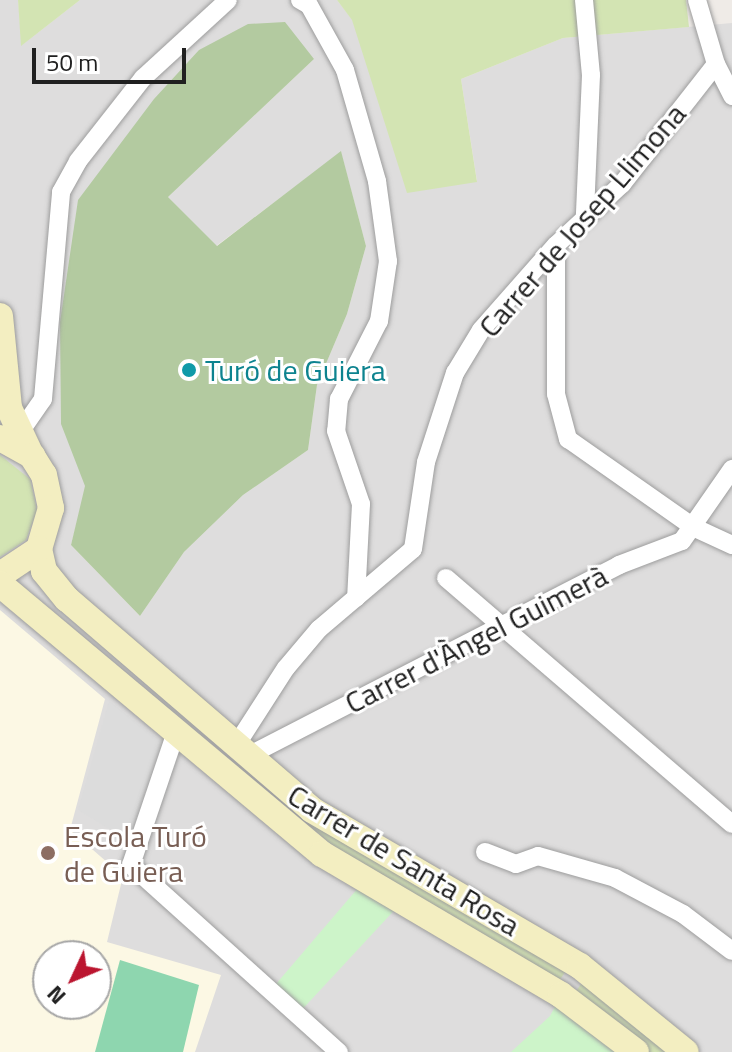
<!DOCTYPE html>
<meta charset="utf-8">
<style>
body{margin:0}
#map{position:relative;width:732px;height:1052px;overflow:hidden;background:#efebe7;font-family:"Titillium Web",sans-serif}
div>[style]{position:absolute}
.residential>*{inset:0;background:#dedddd}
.education>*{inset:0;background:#fcf8e4}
.grass>*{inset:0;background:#d3e4b3}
.forest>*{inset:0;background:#b3caa0}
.park>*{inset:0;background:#cdf4c9}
.pitch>*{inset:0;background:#8ed6af}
.parking>*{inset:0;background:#dcdcdc}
.roads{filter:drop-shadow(0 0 2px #9d9d9d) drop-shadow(0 0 2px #9d9d9d)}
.minor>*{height:18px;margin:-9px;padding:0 9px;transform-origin:9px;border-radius:9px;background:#fff}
.secondary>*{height:26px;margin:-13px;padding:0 13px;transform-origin:13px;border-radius:13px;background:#f3eec1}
.dots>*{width:22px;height:22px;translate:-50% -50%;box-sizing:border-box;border:4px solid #fff;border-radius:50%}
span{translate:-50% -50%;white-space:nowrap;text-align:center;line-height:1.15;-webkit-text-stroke:6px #fff;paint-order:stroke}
.street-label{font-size:30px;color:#202020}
.culture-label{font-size:30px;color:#0d838f}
.left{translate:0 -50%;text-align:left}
.education-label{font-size:30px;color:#785e54}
.north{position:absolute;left:32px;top:940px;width:80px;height:80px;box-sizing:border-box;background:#fff;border:2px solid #a6a6a6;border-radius:50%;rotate:226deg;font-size:22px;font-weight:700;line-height:32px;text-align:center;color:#202020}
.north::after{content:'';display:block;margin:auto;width:28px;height:36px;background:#bb152f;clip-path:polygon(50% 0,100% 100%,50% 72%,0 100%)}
.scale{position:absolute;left:32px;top:48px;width:154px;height:36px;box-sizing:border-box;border:4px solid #202020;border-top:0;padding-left:10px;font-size:24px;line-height:28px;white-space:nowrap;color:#202020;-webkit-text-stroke:6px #fff;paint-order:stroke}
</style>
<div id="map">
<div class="residential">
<i style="clip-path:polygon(evenodd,0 0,18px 0,22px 45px,80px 0,337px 0,477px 181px,461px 79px,563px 38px,732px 23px,732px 1052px,0 1052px,0 0,199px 50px,314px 59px,168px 197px,216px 246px,341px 152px,366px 246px,347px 314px,317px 385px,308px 450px,243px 495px,184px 552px,140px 616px,71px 545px,199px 50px,0 0,48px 956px,96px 956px,96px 1004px,48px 1004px,48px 956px)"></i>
</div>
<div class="education">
<i style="clip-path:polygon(evenodd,0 610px,105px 699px,70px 830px,123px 876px,107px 942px,221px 975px,195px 1052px,0 1052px,0 610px,48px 956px,96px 956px,96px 1004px,48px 1004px,48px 956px)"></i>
</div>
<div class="grass">
<i style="clip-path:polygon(18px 0,80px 0,21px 46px)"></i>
<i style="clip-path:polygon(337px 0,686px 0,689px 27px,563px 38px,461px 79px,477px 182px,407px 193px,352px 20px)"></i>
<i style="clip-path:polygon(0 455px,30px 479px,37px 510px,26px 540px,0 557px)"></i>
<i style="clip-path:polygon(264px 785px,569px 967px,558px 982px,352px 863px)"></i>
<i style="clip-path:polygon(585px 978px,677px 1052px,648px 1052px,575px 993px)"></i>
</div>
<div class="forest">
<i style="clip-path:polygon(285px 22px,314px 59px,168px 197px,217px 246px,341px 151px,366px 246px,347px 314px,317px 385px,308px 450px,243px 495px,184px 552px,140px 616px,71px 545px,85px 486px,61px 424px,60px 322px,78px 200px,154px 99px,199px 50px,248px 24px)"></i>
</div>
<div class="park">
<i style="clip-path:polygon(364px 881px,402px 902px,297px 1015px,270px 991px)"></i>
<i style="clip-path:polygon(561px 995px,636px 1052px,511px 1052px,550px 1016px)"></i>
</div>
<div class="pitch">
<i style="clip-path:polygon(120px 960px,199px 985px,183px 1052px,95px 1052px)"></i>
</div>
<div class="parking">
<i style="clip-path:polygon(109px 701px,161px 741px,129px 841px,78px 810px)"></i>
</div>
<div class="roads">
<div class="minor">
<i style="left:300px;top:0;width:10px;rotate:29deg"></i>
<i style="left:309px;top:5px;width:74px;rotate:61deg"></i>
<i style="left:345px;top:70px;width:116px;rotate:73.9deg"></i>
<i style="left:377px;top:181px;width:81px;rotate:82.2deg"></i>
<i style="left:388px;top:261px;width:61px;rotate:98.5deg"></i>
<i style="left:379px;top:321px;width:88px;rotate:117.1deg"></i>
<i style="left:339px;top:399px;width:32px;rotate:95deg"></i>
<i style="left:336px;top:431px;width:77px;rotate:71.1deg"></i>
<i style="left:361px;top:504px;width:94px;rotate:93deg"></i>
<i style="left:584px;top:0;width:75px;rotate:84.7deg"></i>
<i style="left:591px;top:75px;width:140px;rotate:92.5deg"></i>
<i style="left:697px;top:0;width:67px;rotate:73.5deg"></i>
<i style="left:716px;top:64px;width:36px;rotate:63deg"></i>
<i style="left:556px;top:245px;width:149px;rotate:90deg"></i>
<i style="left:556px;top:394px;width:47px;rotate:75.1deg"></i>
<i style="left:568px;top:439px;width:153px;rotate:35.1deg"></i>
<i style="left:693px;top:527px;width:43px;rotate:24.8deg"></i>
<i style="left:20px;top:432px;width:40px;rotate:-55.1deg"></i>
<i style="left:43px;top:399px;width:208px;rotate:-85deg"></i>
<i style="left:61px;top:192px;width:35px;rotate:-61deg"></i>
<i style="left:78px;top:161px;width:105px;rotate:-51.9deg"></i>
<i style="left:143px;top:78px;width:115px;rotate:-42.5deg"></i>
<i style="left:446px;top:578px;width:377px;rotate:40.7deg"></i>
<i style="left:176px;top:732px;width:140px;rotate:108.7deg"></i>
<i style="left:131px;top:865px;width:280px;rotate:42deg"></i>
<i style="left:235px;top:747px;width:94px;rotate:-57.2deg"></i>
<i style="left:286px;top:668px;width:51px;rotate:-49.8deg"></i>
<i style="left:319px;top:629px;width:123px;rotate:-40.4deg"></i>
<i style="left:413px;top:549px;width:88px;rotate:-81.5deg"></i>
<i style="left:426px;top:462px;width:94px;rotate:-72deg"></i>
<i style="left:455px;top:373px;width:50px;rotate:-58.8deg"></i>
<i style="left:481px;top:330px;width:113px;rotate:-48.6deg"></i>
<i style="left:556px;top:245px;width:90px;rotate:-42.7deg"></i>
<i style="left:622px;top:184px;width:152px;rotate:-51.9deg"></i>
<i style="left:246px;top:757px;width:420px;rotate:-27.2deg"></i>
<i style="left:619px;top:565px;width:67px;rotate:-20.9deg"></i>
<i style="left:682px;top:541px;width:88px;rotate:-55.2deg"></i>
<i style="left:485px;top:852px;width:33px;rotate:21deg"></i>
<i style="left:516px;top:864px;width:23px;rotate:-20deg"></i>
<i style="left:538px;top:856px;width:80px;rotate:15.9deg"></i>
<i style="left:615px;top:878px;width:77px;rotate:27.9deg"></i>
<i style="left:683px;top:914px;width:61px;rotate:37.1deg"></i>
</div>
<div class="secondary">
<i style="left:0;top:316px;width:92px;rotate:84.4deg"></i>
<i style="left:9px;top:408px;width:50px;rotate:65deg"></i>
<i style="left:0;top:438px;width:37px;rotate:29deg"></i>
<i style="left:32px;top:456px;width:22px;rotate:58deg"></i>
<i style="left:44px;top:475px;width:34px;rotate:78deg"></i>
<i style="left:51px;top:508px;width:43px;rotate:106.3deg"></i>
<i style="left:39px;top:549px;width:47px;rotate:146.3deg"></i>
<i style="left:39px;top:549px;width:23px;rotate:77deg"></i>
<i style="left:44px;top:571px;width:36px;rotate:51deg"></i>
<i style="left:67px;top:599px;width:323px;rotate:40.7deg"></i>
<i style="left:312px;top:810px;width:310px;rotate:30.2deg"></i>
<i style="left:580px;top:966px;width:136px;rotate:39.1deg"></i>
<i style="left:0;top:584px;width:420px;rotate:40deg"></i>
<i style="left:322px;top:854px;width:277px;rotate:30.5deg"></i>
<i style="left:561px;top:995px;width:94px;rotate:37.2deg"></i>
</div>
</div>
<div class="dots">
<i style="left:189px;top:370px;background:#0f9aa8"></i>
<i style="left:48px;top:853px;background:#8d6e63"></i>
</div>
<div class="street-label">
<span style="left:582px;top:220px;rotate:-49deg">Carrer de Josep Llimona</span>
<span style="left:476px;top:639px;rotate:-27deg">Carrer d'Àngel Guimerà</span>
<span style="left:404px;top:860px;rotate:31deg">Carrer de Santa Rosa</span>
</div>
<div class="culture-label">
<span class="left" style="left:205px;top:370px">Turó de Guiera</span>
</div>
<div class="education-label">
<span class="left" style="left:64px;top:853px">Escola Turó<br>de Guiera</span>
</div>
<div class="north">N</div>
<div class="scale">50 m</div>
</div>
